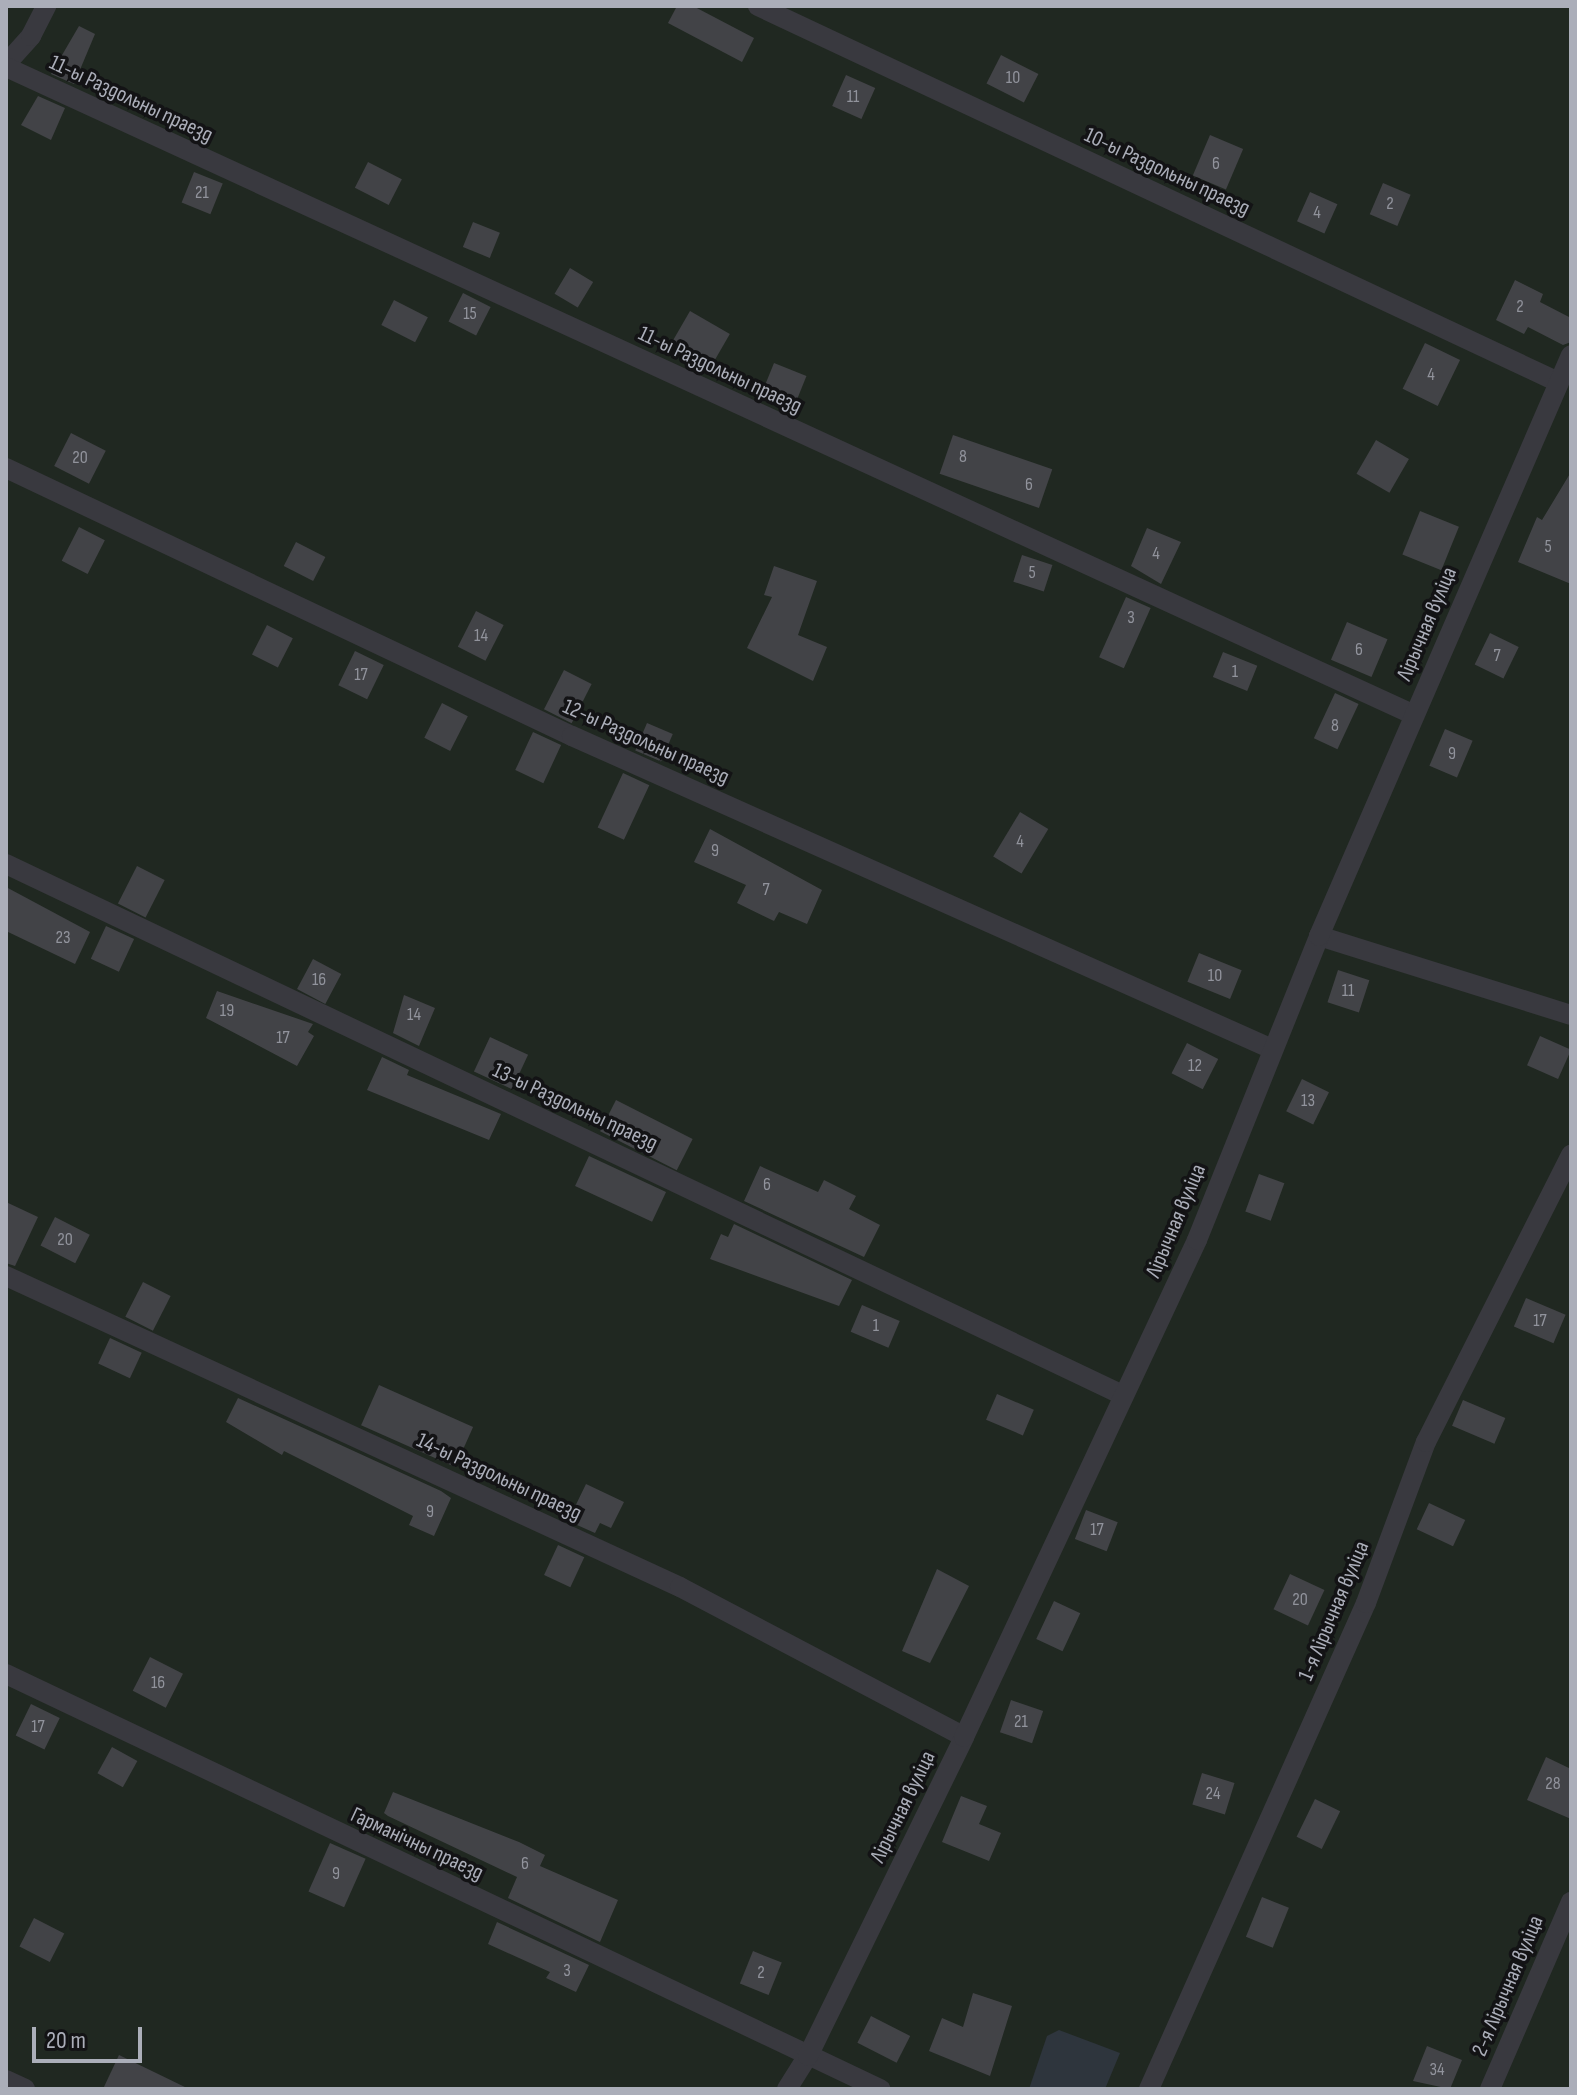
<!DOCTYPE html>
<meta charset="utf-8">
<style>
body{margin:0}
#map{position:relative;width:1577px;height:2095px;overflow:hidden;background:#18181a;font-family:"Sofia Sans Condensed",sans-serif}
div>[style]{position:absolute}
.green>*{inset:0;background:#202821;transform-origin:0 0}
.water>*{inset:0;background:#2e353d}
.building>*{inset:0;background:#424347;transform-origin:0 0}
.service>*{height:20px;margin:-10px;padding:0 10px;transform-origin:10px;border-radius:10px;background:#39393f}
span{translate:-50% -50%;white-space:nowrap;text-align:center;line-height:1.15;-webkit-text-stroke:7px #131315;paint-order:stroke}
.number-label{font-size:18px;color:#91939c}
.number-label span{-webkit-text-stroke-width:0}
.street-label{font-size:22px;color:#abaeb9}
.frame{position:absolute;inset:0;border:8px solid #abaeb9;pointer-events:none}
.scale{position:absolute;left:32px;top:2027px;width:110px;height:36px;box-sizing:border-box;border:4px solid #abaeb9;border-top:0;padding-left:10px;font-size:24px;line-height:28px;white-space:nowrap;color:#abaeb9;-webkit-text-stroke:6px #131315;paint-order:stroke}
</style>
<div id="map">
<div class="green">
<i style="left:6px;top:6px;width:1565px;height:2083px"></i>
</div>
<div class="water">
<i style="clip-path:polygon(1059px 2030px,1120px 2053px,1105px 2089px,1029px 2089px,1047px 2036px)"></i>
</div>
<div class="building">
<i style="clip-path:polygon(677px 6px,693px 6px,754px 38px,742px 62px,668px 23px)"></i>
<i style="clip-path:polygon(79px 26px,95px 34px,74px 84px,51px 74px)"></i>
<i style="left:1001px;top:55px;width:42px;height:32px;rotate:27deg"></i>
<i style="left:846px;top:75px;width:32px;height:34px;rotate:24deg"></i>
<i style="clip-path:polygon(38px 96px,65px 108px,51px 140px,21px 125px)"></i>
<i style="left:1210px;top:135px;width:36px;height:44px;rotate:23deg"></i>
<i style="left:368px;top:162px;width:38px;height:29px;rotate:27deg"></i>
<i style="left:194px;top:172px;width:31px;height:33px;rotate:22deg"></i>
<i style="left:1383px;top:183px;width:30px;height:34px;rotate:23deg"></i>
<i style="left:1310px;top:192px;width:30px;height:32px;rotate:24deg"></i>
<i style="left:473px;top:222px;width:29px;height:27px;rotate:22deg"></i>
<i style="left:570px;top:268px;width:27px;height:30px;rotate:31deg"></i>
<i style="clip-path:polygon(1515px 280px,1543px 294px,1540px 302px,1571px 318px,1571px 342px,1563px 345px,1528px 327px,1524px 334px,1496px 320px)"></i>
<i style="left:463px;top:293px;width:31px;height:32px;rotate:27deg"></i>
<i style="left:394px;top:300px;width:38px;height:28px;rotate:27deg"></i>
<i style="left:690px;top:311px;width:46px;height:37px;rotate:30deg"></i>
<i style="left:1425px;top:343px;width:39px;height:51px;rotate:26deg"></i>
<i style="left:774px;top:363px;width:35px;height:30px;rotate:22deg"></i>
<i style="left:71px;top:433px;width:39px;height:37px;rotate:27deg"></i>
<i style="left:953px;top:435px;width:105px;height:41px;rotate:19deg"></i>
<i style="left:1376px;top:440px;width:38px;height:39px;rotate:30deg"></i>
<i style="clip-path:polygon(1571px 472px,1571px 584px,1518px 562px,1537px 517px,1542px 520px)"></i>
<i style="left:1420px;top:511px;width:42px;height:47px;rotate:22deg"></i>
<i style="left:79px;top:527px;width:29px;height:38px;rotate:27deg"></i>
<i style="clip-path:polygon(1147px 528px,1181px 542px,1161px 584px,1131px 566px)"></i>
<i style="left:296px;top:542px;width:33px;height:27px;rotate:27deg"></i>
<i style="left:1022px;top:555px;width:32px;height:28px;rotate:18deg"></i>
<i style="clip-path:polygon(774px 566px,817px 581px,798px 635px,827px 647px,813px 681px,747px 648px,772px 597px,764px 595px)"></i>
<i style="left:1126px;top:597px;width:27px;height:66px;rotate:24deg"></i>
<i style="left:476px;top:611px;width:31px;height:40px;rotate:27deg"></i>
<i style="left:1347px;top:622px;width:44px;height:41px;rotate:23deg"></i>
<i style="left:267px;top:625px;width:29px;height:33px;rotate:27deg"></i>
<i style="left:1490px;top:633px;width:32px;height:35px;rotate:26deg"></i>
<i style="left:355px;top:651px;width:32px;height:38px;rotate:26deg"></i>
<i style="left:1223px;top:652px;width:37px;height:27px;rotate:22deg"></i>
<i style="left:564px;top:670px;width:31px;height:44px;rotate:27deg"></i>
<i style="left:1335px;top:693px;width:26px;height:50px;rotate:25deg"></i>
<i style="left:442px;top:703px;width:29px;height:39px;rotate:27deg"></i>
<i style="left:647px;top:723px;width:28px;height:30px;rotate:23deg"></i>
<i style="left:1445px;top:729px;width:30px;height:40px;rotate:23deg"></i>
<i style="left:533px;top:732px;width:31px;height:42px;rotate:25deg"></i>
<i style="left:623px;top:773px;width:29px;height:60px;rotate:25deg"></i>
<i style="left:1020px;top:812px;width:33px;height:52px;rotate:31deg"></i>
<i style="clip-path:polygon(710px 829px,822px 890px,807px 924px,779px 912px,774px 921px,737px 903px,746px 885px,694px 862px)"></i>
<i style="left:137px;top:866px;width:31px;height:42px;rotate:27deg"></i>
<i style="clip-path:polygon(6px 887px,90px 932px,75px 964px,6px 931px)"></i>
<i style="left:106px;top:926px;width:31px;height:36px;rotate:25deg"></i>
<i style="left:1199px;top:953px;width:46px;height:31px;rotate:22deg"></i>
<i style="left:313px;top:959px;width:32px;height:34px;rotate:28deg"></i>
<i style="left:1338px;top:970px;width:33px;height:34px;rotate:18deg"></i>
<i style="clip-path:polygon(217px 991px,313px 1024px,308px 1032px,314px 1036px,297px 1066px,206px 1018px)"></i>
<i style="clip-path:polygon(404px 995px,435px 1008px,419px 1046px,393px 1033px)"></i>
<i style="left:1540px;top:1036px;width:34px;height:32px;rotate:24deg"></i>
<i style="left:490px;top:1037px;width:42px;height:38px;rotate:25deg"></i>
<i style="left:1187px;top:1043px;width:35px;height:34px;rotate:27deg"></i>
<i style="clip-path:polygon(382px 1057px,409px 1070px,407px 1075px,501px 1114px,489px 1140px,367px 1090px)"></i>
<i style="left:1302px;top:1079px;width:30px;height:36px;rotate:26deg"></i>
<i style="left:616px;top:1100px;width:86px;height:35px;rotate:27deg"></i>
<i style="left:589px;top:1156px;width:85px;height:33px;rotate:25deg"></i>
<i style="clip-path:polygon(760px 1166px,818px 1192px,824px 1180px,856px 1196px,849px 1209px,880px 1225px,864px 1257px,744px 1201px)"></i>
<i style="left:1259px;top:1174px;width:27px;height:40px;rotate:20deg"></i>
<i style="clip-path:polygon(6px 1202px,38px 1217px,15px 1266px,6px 1263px)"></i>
<i style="left:55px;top:1217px;width:39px;height:32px;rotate:27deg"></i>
<i style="clip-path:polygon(734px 1224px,852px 1280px,839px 1306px,710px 1259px,721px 1234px,728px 1237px)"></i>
<i style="left:143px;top:1282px;width:31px;height:39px;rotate:27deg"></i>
<i style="left:1526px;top:1298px;width:43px;height:31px;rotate:23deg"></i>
<i style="left:862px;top:1305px;width:41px;height:29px;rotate:23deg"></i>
<i style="left:110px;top:1338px;width:35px;height:28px;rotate:25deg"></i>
<i style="left:379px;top:1385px;width:103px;height:44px;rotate:24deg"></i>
<i style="left:997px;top:1394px;width:40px;height:28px;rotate:23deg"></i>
<i style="clip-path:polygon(238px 1398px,441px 1491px,451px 1498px,434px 1536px,409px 1525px,413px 1516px,284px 1451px,282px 1455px,226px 1422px)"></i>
<i style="left:1463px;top:1400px;width:46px;height:28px;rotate:23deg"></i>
<i style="clip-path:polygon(586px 1484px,624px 1502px,611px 1528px,600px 1523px,595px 1533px,568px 1521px)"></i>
<i style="left:1429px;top:1503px;width:40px;height:29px;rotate:25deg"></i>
<i style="left:1086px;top:1510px;width:34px;height:31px;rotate:21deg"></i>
<i style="left:558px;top:1545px;width:29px;height:33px;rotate:25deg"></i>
<i style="clip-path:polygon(937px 1569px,969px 1586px,930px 1663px,902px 1651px)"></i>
<i style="left:1290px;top:1574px;width:38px;height:39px;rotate:25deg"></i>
<i style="left:1054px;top:1601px;width:29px;height:42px;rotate:25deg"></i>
<i style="left:150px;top:1657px;width:37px;height:38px;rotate:27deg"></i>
<i style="left:1011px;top:1700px;width:34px;height:34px;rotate:19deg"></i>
<i style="left:31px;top:1704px;width:32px;height:35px;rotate:26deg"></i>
<i style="left:112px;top:1747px;width:29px;height:30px;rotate:29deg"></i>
<i style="clip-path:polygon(1546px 1757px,1571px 1769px,1571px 1819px,1527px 1800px)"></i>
<i style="left:1202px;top:1773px;width:34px;height:33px;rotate:17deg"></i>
<i style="clip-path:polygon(393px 1792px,519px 1842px,545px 1855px,540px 1866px,618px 1900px,600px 1942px,508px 1898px,517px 1877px,388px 1816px,384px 1813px)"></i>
<i style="clip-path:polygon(961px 1796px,987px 1806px,979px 1824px,1001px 1833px,989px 1861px,942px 1842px)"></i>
<i style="left:1315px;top:1799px;width:28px;height:42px;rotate:26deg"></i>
<i style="left:330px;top:1843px;width:39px;height:53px;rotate:24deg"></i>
<i style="left:1262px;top:1897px;width:29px;height:43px;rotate:22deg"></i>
<i style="left:34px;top:1918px;width:34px;height:32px;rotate:27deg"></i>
<i style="clip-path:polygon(497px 1922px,589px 1965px,576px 1992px,546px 1978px,550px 1972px,488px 1944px)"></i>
<i style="left:753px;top:1951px;width:31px;height:35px;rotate:22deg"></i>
<i style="clip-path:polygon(973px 1993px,1012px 2006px,990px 2076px,929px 2051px,942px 2018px,963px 2027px)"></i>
<i style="left:871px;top:2016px;width:44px;height:30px;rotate:27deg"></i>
<i style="clip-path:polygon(1427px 2046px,1462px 2060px,1450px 2089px,1413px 2081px)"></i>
<i style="clip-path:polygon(119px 2055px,189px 2089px,103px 2089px)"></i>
</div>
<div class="service">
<i style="left:758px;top:6px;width:882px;rotate:25.17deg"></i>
<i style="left:6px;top:64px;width:38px;rotate:-48deg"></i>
<i style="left:31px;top:36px;width:34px;rotate:-63deg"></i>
<i style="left:6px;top:67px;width:1550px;rotate:24.71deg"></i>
<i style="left:6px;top:468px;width:626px;rotate:25.34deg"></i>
<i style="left:572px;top:736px;width:767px;rotate:24.09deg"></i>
<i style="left:6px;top:864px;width:1237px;rotate:25.43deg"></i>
<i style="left:1319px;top:936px;width:264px;rotate:17.4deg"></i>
<i style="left:6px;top:1276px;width:742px;rotate:24.77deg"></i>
<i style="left:680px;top:1587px;width:321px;rotate:27.8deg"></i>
<i style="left:6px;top:1674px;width:968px;rotate:25.4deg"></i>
<i style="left:6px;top:2080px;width:21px;rotate:25deg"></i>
<i style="left:787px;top:2089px;width:39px;rotate:-58deg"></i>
<i style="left:808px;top:2056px;width:355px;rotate:-63.9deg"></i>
<i style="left:964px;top:1737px;width:549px;rotate:-64.88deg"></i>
<i style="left:1197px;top:1240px;width:328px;rotate:-68.1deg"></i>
<i style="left:1319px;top:936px;width:633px;rotate:-66.55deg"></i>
<i style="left:1149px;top:2089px;width:532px;rotate:-65.94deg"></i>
<i style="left:1366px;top:1603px;width:172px;rotate:-69.6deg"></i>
<i style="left:1426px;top:1442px;width:322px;rotate:-63.2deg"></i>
<i style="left:1490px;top:2089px;width:204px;rotate:-66.6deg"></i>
</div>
<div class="number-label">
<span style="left:1013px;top:78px">10</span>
<span style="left:853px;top:97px">11</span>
<span style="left:1216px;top:164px">6</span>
<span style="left:202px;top:193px">21</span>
<span style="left:1390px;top:204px">2</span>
<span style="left:1317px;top:213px">4</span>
<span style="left:1520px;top:307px">2</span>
<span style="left:470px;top:314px">15</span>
<span style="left:1431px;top:375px">4</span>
<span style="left:963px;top:457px">8</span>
<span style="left:80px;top:458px">20</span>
<span style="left:1029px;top:485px">6</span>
<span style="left:1548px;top:547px">5</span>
<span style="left:1156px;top:554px">4</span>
<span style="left:1032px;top:573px">5</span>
<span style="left:1131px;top:618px">3</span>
<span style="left:481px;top:636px">14</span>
<span style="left:1359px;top:650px">6</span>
<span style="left:1497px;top:656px">7</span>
<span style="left:1235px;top:672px">1</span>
<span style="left:361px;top:675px">17</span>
<span style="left:1335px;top:726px">8</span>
<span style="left:1452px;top:754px">9</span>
<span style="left:1020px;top:842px">4</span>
<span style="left:715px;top:851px">9</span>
<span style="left:766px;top:890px">7</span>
<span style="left:63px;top:938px">23</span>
<span style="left:1215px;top:976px">10</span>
<span style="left:319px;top:980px">16</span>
<span style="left:1348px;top:991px">11</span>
<span style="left:227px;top:1011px">19</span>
<span style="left:414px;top:1015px">14</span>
<span style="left:283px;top:1038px">17</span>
<span style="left:1195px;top:1066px">12</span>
<span style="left:1308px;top:1101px">13</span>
<span style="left:767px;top:1185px">6</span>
<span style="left:65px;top:1240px">20</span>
<span style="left:1540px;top:1321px">17</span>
<span style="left:876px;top:1326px">1</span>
<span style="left:430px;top:1512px">9</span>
<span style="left:1097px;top:1530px">17</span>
<span style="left:1300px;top:1600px">20</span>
<span style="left:158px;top:1683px">16</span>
<span style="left:1021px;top:1722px">21</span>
<span style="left:38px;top:1727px">17</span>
<span style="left:1553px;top:1784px">28</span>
<span style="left:1213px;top:1794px">24</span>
<span style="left:525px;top:1864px">6</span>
<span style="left:336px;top:1874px">9</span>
<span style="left:567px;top:1971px">3</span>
<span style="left:761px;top:1973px">2</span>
<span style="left:1437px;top:2070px">34</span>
</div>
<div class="street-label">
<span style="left:131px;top:99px;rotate:25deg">11-ы Раздольны праезд</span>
<span style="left:1167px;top:172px;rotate:25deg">10-ы Раздольны праезд</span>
<span style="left:720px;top:370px;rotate:25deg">11-ы Раздольны праезд</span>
<span style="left:1427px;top:624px;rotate:-67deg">Лірычная вуліца</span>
<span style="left:646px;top:742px;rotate:24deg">12-ы Раздольны праезд</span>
<span style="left:575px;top:1107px;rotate:25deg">13-ы Раздольны праезд</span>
<span style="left:1176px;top:1221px;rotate:-67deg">Лірычная вуліца</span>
<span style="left:499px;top:1477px;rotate:25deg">14-ы Раздольны праезд</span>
<span style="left:1334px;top:1611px;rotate:-67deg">1-я Лірычная вуліца</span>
<span style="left:903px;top:1807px;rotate:-64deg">Лірычная вуліца</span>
<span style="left:417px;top:1844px;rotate:25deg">Гарманічны праезд</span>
<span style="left:1508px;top:1986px;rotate:-67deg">2-я Лірычная вуліца</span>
</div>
<div class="frame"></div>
<div class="scale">20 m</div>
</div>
